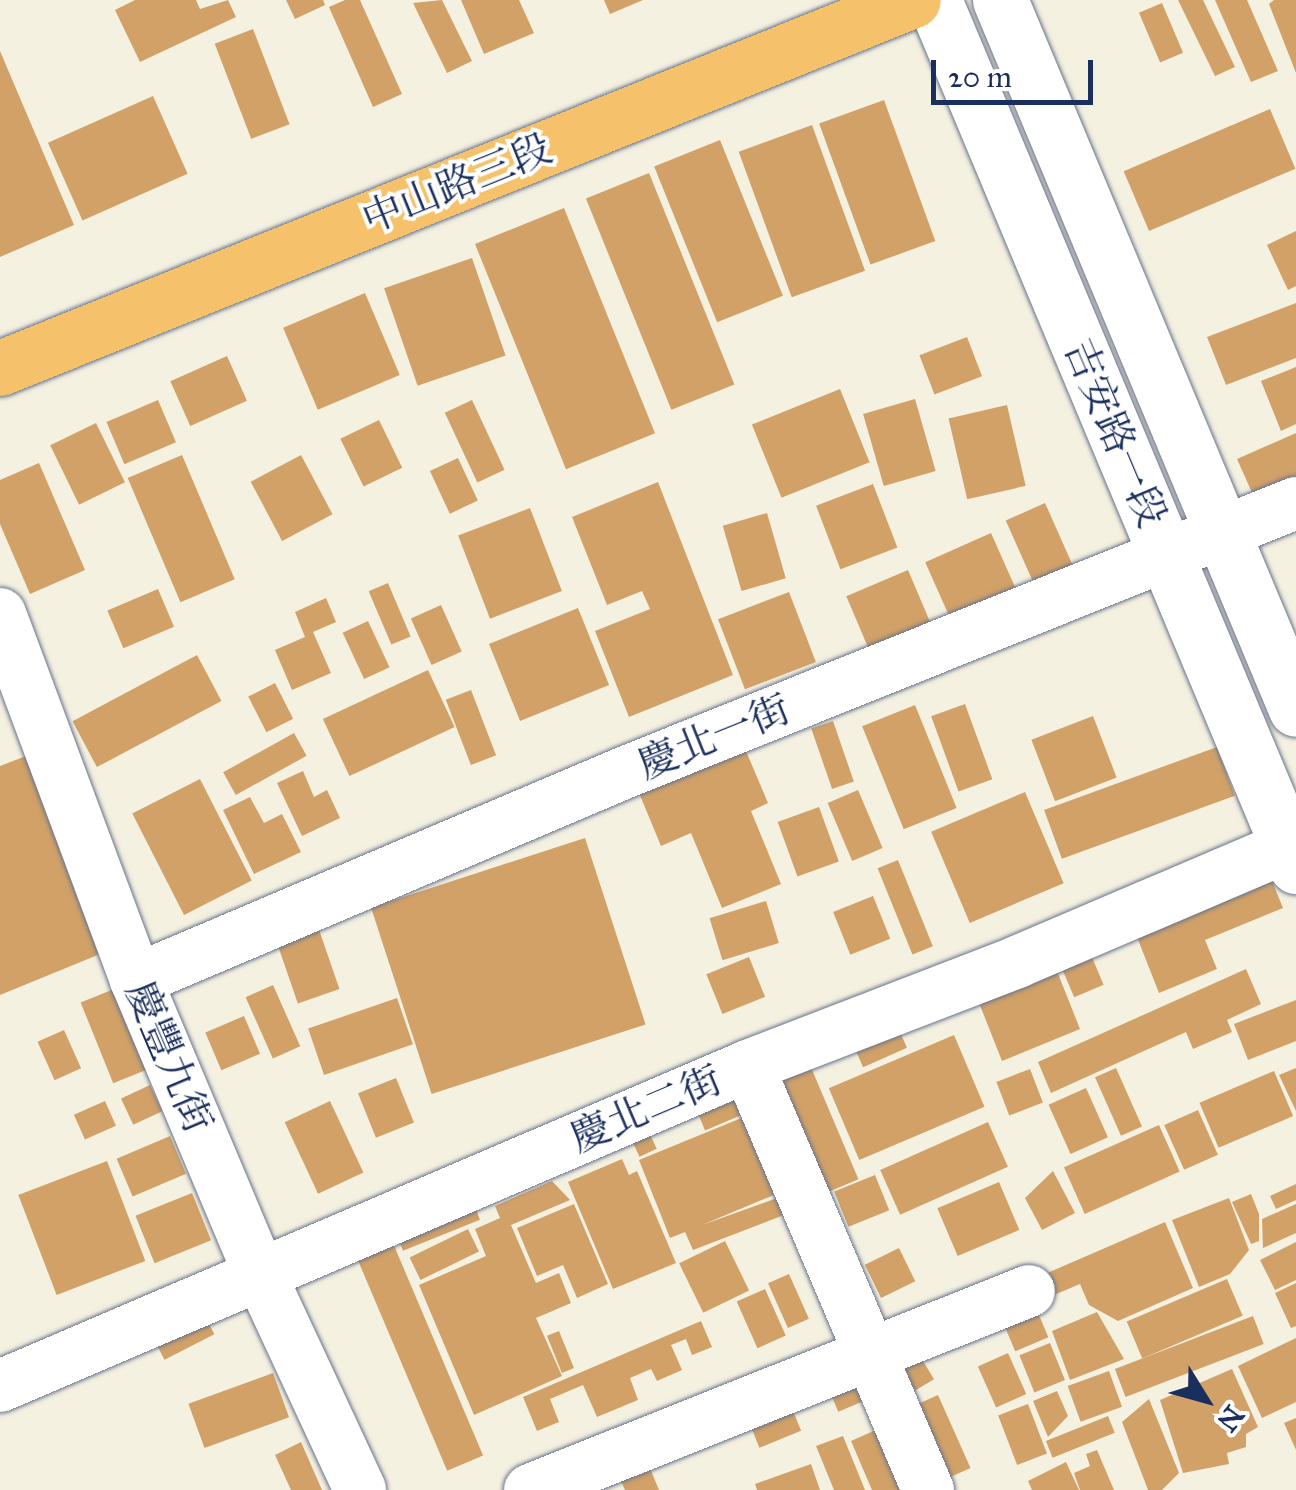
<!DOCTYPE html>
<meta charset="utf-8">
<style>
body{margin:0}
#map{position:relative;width:1296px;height:1490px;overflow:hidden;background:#f5f1e1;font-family:"IM FELL Great Primer","Noto Serif TC",serif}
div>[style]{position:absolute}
.building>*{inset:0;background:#d1a168;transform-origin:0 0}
.roads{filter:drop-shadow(0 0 2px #67738c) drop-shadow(0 0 2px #67738c)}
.minor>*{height:52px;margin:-26px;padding:0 26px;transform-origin:26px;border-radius:26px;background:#fff}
.tertiary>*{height:55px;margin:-27.5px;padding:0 27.5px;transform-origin:27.5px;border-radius:27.5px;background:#fff}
.primary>*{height:55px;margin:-27.5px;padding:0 27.5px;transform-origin:27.5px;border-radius:27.5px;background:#f5c16b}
span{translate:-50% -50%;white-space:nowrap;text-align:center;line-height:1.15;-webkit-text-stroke:8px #fff;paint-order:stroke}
.street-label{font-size:40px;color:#1b2f5e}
.north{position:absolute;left:1156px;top:1350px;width:100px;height:100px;-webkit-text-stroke:8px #fff;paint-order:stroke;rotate:127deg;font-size:28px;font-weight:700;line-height:40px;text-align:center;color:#1b2f5e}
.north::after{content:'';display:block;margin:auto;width:35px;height:45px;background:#1b2f5e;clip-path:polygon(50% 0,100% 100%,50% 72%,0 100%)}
.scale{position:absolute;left:931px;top:60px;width:162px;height:45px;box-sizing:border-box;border:5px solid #1b2f5e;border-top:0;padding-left:12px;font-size:30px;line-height:35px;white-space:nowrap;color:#1b2f5e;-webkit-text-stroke:8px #fff;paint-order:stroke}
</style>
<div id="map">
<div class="building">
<i style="clip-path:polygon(135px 0,196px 0,200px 9px,228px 0,236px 17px,140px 62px,115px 10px)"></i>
<i style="clip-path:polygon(286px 0,323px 0,325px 5px,295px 19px)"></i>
<i style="clip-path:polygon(345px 0,360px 0,402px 94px,373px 107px,329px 7px)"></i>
<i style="clip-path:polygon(442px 0,472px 61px,447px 73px,413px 3px)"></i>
<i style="clip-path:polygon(461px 0,519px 0,534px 33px,484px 54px)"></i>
<i style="clip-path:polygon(604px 0,643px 0,610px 14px)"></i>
<i style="clip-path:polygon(1178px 0,1203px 0,1235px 67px,1215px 76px)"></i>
<i style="clip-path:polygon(1215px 0,1247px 0,1278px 71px,1251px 82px)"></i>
<i style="clip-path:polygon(1274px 0,1296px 0,1296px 73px,1269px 4px)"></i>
<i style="left:1162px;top:3px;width:54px;height:25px;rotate:67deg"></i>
<i style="left:253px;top:29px;width:102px;height:41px;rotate:69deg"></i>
<i style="clip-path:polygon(0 51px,74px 225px,0 257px)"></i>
<i style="left:153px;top:96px;width:85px;height:115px;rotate:66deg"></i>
<i style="left:884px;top:100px;width:150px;height:69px;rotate:70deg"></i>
<i style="left:1270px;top:109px;width:65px;height:159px;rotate:67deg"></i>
<i style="left:812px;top:125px;width:155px;height:78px;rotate:70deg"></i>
<i style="left:720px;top:140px;width:168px;height:71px;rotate:68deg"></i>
<i style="left:649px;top:173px;width:228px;height:68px;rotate:68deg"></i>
<i style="left:564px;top:208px;width:243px;height:96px;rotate:68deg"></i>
<i style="clip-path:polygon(1296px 231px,1296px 286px,1288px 290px,1267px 245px)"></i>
<i style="left:472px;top:258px;width:103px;height:93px;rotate:71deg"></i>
<i style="left:365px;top:293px;width:89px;height:89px;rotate:67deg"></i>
<i style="clip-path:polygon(1296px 303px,1296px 358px,1226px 385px,1207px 337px)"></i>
<i style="left:967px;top:337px;width:42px;height:51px;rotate:69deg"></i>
<i style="left:227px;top:356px;width:49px;height:62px;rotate:66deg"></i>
<i style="clip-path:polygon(1296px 367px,1296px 424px,1281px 431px,1261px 381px)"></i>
<i style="left:840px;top:389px;width:79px;height:95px;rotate:68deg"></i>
<i style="left:915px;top:399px;width:75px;height:54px;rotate:74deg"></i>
<i style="left:158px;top:400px;width:46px;height:56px;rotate:67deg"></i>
<i style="left:472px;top:400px;width:77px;height:30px;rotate:65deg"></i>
<i style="left:1007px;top:405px;width:83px;height:60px;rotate:77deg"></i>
<i style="left:379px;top:420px;width:53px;height:43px;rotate:64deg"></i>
<i style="left:96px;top:423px;width:66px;height:51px;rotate:64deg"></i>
<i style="clip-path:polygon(1296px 433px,1296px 489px,1258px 506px,1237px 459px)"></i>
<i style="left:182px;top:455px;width:135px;height:59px;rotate:67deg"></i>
<i style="left:301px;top:455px;width:67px;height:57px;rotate:62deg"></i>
<i style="left:458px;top:458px;width:47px;height:31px;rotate:65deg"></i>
<i style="clip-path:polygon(39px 463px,85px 570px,30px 594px,0 524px,0 480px)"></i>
<i style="clip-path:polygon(658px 482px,733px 675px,629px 717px,595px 631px,650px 609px,642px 591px,607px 605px,572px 517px)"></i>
<i style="left:873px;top:484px;width:68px;height:61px;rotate:69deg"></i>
<i style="left:1045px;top:503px;width:73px;height:43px;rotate:66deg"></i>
<i style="left:530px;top:508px;width:89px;height:77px;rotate:69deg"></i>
<i style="left:767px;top:513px;width:68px;height:46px;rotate:74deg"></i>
<i style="left:991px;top:533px;width:70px;height:72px;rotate:66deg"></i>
<i style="left:908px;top:570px;width:72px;height:67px;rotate:67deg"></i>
<i style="left:388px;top:583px;width:58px;height:21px;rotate:67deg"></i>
<i style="left:158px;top:589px;width:41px;height:55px;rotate:67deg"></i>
<i style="left:789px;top:592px;width:75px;height:76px;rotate:69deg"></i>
<i style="clip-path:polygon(326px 598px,336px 622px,313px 632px,331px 673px,292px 690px,275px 650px,305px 637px,295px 612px)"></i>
<i style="left:441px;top:605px;width:51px;height:33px;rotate:66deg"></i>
<i style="left:578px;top:608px;width:83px;height:96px;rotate:68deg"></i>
<i style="left:368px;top:621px;width:51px;height:28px;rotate:65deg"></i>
<i style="left:197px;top:655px;width:52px;height:141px;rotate:62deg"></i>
<i style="left:428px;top:670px;width:63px;height:116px;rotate:65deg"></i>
<i style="left:275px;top:683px;width:40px;height:30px;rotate:63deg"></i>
<i style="left:471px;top:690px;width:70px;height:27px;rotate:69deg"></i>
<i style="left:965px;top:704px;width:80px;height:36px;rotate:70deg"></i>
<i style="left:915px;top:705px;width:111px;height:57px;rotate:68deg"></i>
<i style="left:1093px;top:716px;width:66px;height:66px;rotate:69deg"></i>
<i style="left:833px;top:721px;width:64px;height:23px;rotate:71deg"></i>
<i style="left:294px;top:733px;width:26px;height:81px;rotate:61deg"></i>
<i style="clip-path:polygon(743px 744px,768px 803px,751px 811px,781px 884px,722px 908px,691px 833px,661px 846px,637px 788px)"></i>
<i style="left:1217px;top:747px;width:52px;height:184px;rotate:70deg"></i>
<i style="clip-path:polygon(26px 756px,105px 952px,0 995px,0 766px)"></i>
<i style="clip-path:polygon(303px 771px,314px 797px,327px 790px,340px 818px,302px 836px,277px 783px)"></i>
<i style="left:200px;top:779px;width:114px;height:76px;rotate:63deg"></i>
<i style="left:858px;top:790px;width:63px;height:33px;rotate:67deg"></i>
<i style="left:1025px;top:792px;width:99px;height:102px;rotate:67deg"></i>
<i style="clip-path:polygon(250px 797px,264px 823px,282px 814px,301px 852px,254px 874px,223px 810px)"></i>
<i style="left:819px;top:807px;width:58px;height:44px;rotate:70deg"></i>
<i style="left:585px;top:838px;width:196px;height:225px;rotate:72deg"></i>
<i style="left:898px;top:860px;width:93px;height:22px;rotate:68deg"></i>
<i style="clip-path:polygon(1270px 876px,1283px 908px,1205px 940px,1217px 969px,1159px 993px,1135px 932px)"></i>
<i style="left:873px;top:896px;width:46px;height:43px;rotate:68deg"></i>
<i style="left:766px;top:901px;width:44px;height:59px;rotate:73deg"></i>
<i style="left:316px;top:921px;width:72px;height:44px;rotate:71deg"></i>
<i style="left:1088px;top:948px;width:40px;height:32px;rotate:67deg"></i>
<i style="left:749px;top:957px;width:43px;height:46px;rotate:68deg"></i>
<i style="clip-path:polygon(1055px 966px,1080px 1029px,1002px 1061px,970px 980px)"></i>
<i style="clip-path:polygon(1246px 969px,1261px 1004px,1227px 1020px,1232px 1032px,1193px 1049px,1186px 1032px,1051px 1093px,1038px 1062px)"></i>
<i style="left:273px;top:985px;width:67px;height:30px;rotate:66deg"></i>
<i style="left:114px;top:989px;width:87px;height:36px;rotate:68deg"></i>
<i style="left:397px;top:998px;width:49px;height:94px;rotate:71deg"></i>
<i style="clip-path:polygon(1296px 1000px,1296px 1041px,1248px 1060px,1234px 1024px)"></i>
<i style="left:244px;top:1016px;width:41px;height:42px;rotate:67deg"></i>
<i style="left:896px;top:1023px;width:27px;height:48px;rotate:66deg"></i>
<i style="left:64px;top:1030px;width:42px;height:29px;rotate:66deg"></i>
<i style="left:954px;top:1035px;width:78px;height:136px;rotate:67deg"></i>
<i style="left:810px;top:1065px;width:124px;height:36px;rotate:67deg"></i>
<i style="left:1116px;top:1068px;width:64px;height:23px;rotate:66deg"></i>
<i style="clip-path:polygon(1296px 1068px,1296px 1111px,1279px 1075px)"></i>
<i style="left:1030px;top:1069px;width:36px;height:36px;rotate:69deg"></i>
<i style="left:1274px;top:1071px;width:49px;height:81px;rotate:67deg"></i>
<i style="left:396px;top:1078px;width:48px;height:41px;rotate:68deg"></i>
<i style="left:150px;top:1085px;width:29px;height:32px;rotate:65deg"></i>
<i style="left:1086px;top:1088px;width:54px;height:41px;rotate:66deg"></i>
<i style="left:732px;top:1094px;width:23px;height:39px;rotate:67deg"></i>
<i style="left:105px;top:1101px;width:27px;height:34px;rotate:66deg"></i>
<i style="left:330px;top:1101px;width:79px;height:50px;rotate:65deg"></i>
<i style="left:1198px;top:1110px;width:49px;height:37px;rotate:66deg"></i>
<i style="clip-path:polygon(756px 1112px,788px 1189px,702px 1225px,777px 1198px,784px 1215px,693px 1250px,685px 1232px,670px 1238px,639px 1160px)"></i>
<i style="left:988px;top:1122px;width:49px;height:118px;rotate:66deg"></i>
<i style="left:1159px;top:1125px;width:51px;height:104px;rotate:66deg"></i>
<i style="left:647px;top:1128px;width:23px;height:19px;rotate:65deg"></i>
<i style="left:170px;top:1136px;width:41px;height:58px;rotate:67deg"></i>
<i style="clip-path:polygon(622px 1159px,629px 1175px,637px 1171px,676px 1263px,613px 1289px,568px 1182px)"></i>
<i style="left:107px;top:1161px;width:107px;height:95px;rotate:69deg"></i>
<i style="clip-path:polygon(1053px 1171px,1075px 1213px,1042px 1230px,1025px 1198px)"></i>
<i style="left:875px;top:1175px;width:38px;height:44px;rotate:68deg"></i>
<i style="clip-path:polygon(552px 1181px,570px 1200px,511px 1225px,536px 1283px,559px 1273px,571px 1303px,536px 1318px,562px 1376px,474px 1415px,419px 1285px,486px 1256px,475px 1229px,500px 1218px,495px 1206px)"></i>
<i style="left:999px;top:1182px;width:52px;height:67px;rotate:67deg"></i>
<i style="clip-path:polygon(1296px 1184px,1296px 1200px,1276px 1209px,1270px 1196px)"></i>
<i style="left:468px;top:1190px;width:32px;height:83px;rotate:68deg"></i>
<i style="left:192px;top:1193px;width:51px;height:61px;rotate:68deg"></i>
<i style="clip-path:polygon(1251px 1194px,1259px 1214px,1259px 1241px,1251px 1244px,1232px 1202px)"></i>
<i style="clip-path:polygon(1229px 1198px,1249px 1250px,1230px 1274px,1199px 1287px,1172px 1220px)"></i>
<i style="clip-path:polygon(574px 1204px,608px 1284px,577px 1298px,563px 1265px,537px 1276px,517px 1228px)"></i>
<i style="clip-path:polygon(1296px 1204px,1296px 1233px,1263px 1248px,1262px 1219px)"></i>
<i style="clip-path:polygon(1165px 1222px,1193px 1288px,1118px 1321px,1089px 1305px,1080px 1284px,1054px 1295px,1045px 1274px)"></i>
<i style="left:387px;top:1229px;width:246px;height:39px;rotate:67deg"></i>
<i style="left:468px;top:1229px;width:25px;height:65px;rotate:64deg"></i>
<i style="left:725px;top:1241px;width:55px;height:51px;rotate:64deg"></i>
<i style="clip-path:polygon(1296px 1242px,1296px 1280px,1275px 1290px,1260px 1260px)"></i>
<i style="left:899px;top:1248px;width:37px;height:38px;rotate:64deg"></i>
<i style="left:789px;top:1274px;width:49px;height:23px;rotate:66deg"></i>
<i style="left:1227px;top:1279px;width:40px;height:109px;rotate:67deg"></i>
<i style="clip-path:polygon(1296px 1283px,1296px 1326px,1291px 1328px,1275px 1293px)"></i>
<i style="left:765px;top:1289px;width:51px;height:31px;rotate:66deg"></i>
<i style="left:1030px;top:1294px;width:47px;height:36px;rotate:67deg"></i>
<i style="left:203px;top:1312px;width:25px;height:56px;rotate:63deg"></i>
<i style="clip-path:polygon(1097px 1312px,1124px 1359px,1070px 1380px,1052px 1331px)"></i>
<i style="left:1253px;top:1316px;width:30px;height:148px;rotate:69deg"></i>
<i style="clip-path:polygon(701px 1321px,712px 1347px,692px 1355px,686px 1339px,671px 1345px,682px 1370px,657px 1381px,651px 1369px,630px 1378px,638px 1400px,597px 1417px,583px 1385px,550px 1399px,559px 1422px,537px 1431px,523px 1397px)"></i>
<i style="left:559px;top:1331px;width:40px;height:13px;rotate:68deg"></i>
<i style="clip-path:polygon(1296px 1338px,1296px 1402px,1262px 1418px,1238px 1366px)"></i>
<i style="left:1050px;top:1343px;width:40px;height:33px;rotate:68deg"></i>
<i style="left:917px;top:1351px;width:33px;height:36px;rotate:59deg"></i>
<i style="left:1008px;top:1353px;width:45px;height:33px;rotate:66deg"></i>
<i style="left:858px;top:1361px;width:39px;height:38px;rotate:67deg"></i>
<i style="clip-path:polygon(1232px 1369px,1258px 1427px,1246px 1434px,1246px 1447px,1227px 1453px,1229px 1464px,1183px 1473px,1160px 1400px)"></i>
<i style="left:1109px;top:1371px;width:38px;height:44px;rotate:70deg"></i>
<i style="left:273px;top:1373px;width:47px;height:90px;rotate:70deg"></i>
<i style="left:785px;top:1391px;width:43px;height:45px;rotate:68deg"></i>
<i style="clip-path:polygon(1057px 1391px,1068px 1416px,1048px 1437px,1033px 1401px)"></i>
<i style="left:938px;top:1395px;width:80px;height:32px;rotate:66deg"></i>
<i style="clip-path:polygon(1149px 1399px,1179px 1473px,1162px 1490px,1148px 1490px,1122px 1422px)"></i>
<i style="left:1028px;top:1404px;width:53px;height:32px;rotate:69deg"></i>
<i style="left:1108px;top:1416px;width:18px;height:67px;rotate:68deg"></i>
<i style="clip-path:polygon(1296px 1418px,1296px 1450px,1284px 1423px)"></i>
<i style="clip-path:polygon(887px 1425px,914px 1490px,872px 1490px,851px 1441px)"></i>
<i style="clip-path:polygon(843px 1436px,865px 1490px,834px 1490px,816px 1446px)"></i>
<i style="clip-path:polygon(301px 1442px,322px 1490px,291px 1490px,275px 1455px)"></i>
<i style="clip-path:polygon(1097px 1450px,1114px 1490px,1080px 1490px,1074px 1473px,1090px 1466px,1086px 1454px)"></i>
<i style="clip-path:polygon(644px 1454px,659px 1490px,625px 1490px,614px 1466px)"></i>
<i style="clip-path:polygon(1066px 1462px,1079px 1490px,1032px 1490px,1028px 1481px)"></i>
<i style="clip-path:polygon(811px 1464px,820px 1490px,757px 1490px,755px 1484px)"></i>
</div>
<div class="roads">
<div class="minor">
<i style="left:0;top:614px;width:390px;rotate:69.6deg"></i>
<i style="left:136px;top:980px;width:317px;rotate:67.2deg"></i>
<i style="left:259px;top:1272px;width:240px;rotate:65.1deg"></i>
<i style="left:136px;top:980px;width:532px;rotate:-23deg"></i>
<i style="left:626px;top:772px;width:722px;rotate:-21.88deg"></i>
<i style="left:748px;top:1066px;width:461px;rotate:67deg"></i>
<i style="left:0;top:1386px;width:814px;rotate:-23.16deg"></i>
<i style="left:748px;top:1066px;width:288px;rotate:-21.1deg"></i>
<i style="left:1017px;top:962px;width:303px;rotate:-23.1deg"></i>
<i style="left:530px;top:1490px;width:537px;rotate:-21.74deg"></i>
</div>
<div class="tertiary">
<i style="left:934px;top:0;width:939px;rotate:67.31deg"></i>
<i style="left:1000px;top:0;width:768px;rotate:67.34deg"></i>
</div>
<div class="primary">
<i style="left:0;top:368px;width:984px;rotate:-21.95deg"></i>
</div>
</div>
<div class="street-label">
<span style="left:457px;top:184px;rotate:-22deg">中山路三段</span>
<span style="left:1115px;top:433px;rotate:67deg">吉安路一段</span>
<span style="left:714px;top:737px;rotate:-22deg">慶北一街</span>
<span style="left:169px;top:1057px;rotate:67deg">慶豐九街</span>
<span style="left:646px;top:1109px;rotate:-23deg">慶北二街</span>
</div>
<div class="north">N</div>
<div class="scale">20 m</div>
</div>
